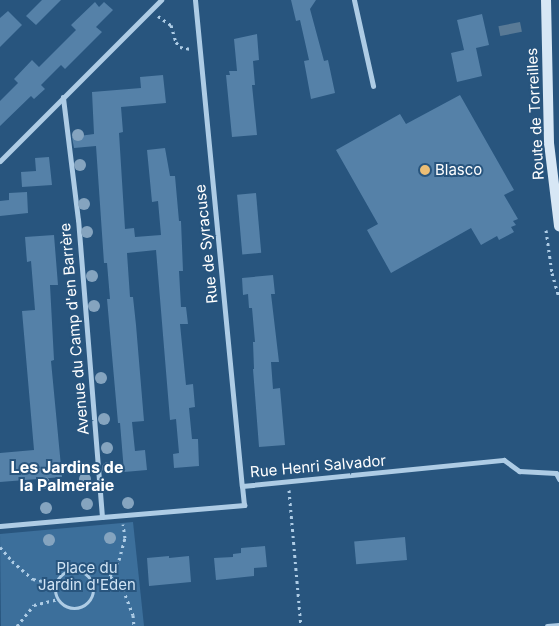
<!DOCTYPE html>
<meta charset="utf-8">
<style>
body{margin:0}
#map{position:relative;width:559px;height:626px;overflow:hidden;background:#28557e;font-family:Inter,sans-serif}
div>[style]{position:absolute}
.green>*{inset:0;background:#3c6f9b}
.water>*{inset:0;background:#597a96;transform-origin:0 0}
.building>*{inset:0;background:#5581a8;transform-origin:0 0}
.path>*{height:3px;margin-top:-1.5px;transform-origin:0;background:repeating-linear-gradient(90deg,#aecce5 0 2.5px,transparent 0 6.5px)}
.path>.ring{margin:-1.5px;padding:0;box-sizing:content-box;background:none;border:3px solid #aecce5;border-radius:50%}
.street>*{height:5px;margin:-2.5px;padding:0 2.5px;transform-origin:2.5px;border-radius:2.5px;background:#aecce5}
.secondary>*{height:10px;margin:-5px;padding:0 5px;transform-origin:5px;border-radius:5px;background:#d7e7f5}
.trees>*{width:12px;height:12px;margin:-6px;border-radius:50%;background:#85a4bf}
.dots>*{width:14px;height:14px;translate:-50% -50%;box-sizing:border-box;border:2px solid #28557e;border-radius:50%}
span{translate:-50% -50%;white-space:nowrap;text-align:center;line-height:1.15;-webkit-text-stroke:4px #28557e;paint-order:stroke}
.street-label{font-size:15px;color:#fff}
.poi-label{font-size:15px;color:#fff}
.left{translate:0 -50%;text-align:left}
.park-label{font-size:15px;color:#d1e4f4}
.neighbourhood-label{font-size:16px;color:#fff;font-weight:700}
</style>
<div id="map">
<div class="green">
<i style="clip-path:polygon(133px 522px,144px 626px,1px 626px,0 534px)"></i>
</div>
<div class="water">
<i style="left:520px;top:22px;width:10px;height:22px;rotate:79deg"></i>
</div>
<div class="building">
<i style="clip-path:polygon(42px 0,61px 0,36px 25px,26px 16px)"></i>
<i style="clip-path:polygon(291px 0,316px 0,310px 9px,324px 61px,328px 60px,335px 93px,311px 99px,304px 61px,309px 60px,300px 20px,296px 21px)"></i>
<i style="clip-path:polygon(95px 2px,99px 7px,104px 2px,113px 10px,96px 27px,102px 32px,65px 69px,61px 65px,41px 85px,45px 89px,34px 99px,31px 96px,0 126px,0 101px,18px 83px,14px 79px,32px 60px,39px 67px,76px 30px,71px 25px)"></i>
<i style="clip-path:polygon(8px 11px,22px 25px,0 47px,0 18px)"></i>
<i style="clip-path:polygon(482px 14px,489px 45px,476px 48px,482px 76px,457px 82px,451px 53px,464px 50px,457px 20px)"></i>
<i style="clip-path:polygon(257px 34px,259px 60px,253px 61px,255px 85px,252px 85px,257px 135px,232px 137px,226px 75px,230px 75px,229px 71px,237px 71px,234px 39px)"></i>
<i style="clip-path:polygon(163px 75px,166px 103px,121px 107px,123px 132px,119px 133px,125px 229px,134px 228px,135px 237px,161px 235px,158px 201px,152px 202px,147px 150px,165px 148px,170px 176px,175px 176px,179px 221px,181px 221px,183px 271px,179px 271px,181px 307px,186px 307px,188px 324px,180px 324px,186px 385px,193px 384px,195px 407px,189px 408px,192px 439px,198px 439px,199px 466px,174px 468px,173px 454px,179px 453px,176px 419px,170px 420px,156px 250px,127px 253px,130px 297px,133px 297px,136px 325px,144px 421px,132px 422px,135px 451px,145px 450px,147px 470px,124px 472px,120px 423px,118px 423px,107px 299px,110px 299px,107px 263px,104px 263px,96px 146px,74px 148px,72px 137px,94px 134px,92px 92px,141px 88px,140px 77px)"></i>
<i style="clip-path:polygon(460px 95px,514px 190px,504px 195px,518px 219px,513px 221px,516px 225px,511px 227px,514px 232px,499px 240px,497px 236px,481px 245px,471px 228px,391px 273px,367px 230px,378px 224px,336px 150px,400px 114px,406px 124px)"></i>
<i style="clip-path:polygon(49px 157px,52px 185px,22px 187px,21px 172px,36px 171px,35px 158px)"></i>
<i style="clip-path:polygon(27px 192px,28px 213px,0 216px,0 201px,9px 200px,9px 193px)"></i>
<i style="left:256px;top:193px;width:60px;height:19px;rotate:85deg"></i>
<i style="clip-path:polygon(54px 235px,58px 285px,50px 285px,54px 360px,51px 361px,62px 477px,0 482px,0 453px,34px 450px,22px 311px,35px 310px,31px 261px,27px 262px,25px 237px)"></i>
<i style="clip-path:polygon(273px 275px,275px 294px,271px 294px,279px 362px,271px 362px,273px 389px,280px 388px,285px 445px,259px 447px,253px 369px,254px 369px,253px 342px,255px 342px,252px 308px,249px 308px,248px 294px,243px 295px,242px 278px)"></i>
<i style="left:405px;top:537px;width:23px;height:51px;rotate:85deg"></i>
<i style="clip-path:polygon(265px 546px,267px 567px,254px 568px,254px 576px,216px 580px,214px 558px,233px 557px,233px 554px,241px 553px,241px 548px)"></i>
<i style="clip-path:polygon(169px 556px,169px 558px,189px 556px,191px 582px,149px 586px,147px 558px)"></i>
</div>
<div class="path">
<i style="left:158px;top:16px;width:16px;rotate:35deg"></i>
<i style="left:171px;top:25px;width:18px;rotate:74deg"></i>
<i style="left:176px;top:42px;width:6px;rotate:51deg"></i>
<i style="left:180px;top:47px;width:11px;rotate:10deg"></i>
<i style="left:546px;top:230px;width:43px;rotate:82.1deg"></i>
<i style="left:552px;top:273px;width:26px;rotate:74deg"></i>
<i style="left:289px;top:490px;width:137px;rotate:85deg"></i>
<i style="left:0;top:547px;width:18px;rotate:49deg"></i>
<i style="left:12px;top:561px;width:28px;rotate:41deg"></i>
<i style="left:33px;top:579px;width:24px;rotate:12deg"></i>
<i class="ring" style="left:55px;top:570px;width:35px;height:35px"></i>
<i style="left:110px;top:576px;width:18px;rotate:45deg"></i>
<i style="left:123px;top:589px;width:28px;rotate:69deg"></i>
<i style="left:133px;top:615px;width:11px;rotate:85deg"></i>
<i style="left:93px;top:585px;width:19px;rotate:-28deg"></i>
<i style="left:110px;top:576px;width:18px;rotate:-61deg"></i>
<i style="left:119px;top:560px;width:23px;rotate:-75deg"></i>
<i style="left:125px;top:538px;width:14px;rotate:-98deg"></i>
<i style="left:17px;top:626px;width:27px;rotate:-51deg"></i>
<i style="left:34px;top:605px;width:25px;rotate:-14deg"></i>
</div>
<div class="street">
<i style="left:195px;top:0;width:488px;rotate:84.5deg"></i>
<i style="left:354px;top:0;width:88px;rotate:77.5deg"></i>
<i style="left:0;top:161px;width:228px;rotate:-45deg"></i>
<i style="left:102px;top:517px;width:143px;rotate:-4.8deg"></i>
<i style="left:244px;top:505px;width:19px;rotate:-96deg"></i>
<i style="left:242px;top:486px;width:263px;rotate:-5.7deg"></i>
<i style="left:504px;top:460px;width:19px;rotate:36deg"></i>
<i style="left:519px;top:471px;width:37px;rotate:3deg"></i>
<i style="left:556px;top:473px;width:7px;rotate:63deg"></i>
<i style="left:0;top:526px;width:102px;rotate:-5deg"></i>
<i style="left:102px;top:517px;width:298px;rotate:-94.6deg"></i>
<i style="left:78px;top:220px;width:124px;rotate:-97deg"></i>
<i style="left:547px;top:626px;width:12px;rotate:-5deg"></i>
</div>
<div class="secondary">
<i style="left:546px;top:0;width:143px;rotate:88.8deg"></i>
<i style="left:549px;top:143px;width:84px;rotate:83.1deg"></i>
</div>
<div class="trees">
<i style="left:78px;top:135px"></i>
<i style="left:80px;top:165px"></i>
<i style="left:84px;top:204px"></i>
<i style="left:87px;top:232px"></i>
<i style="left:92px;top:276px"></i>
<i style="left:94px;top:306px"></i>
<i style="left:101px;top:378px"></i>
<i style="left:104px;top:419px"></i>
<i style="left:107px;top:448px"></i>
<i style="left:108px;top:468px"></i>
<i style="left:85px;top:479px"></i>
<i style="left:44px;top:483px"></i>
<i style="left:128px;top:503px"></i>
<i style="left:87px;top:504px"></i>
<i style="left:46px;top:508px"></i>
<i style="left:110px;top:538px"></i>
<i style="left:49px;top:540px"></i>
</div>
<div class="dots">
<i style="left:425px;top:170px;background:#ecbe75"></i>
</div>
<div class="street-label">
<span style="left:535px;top:114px;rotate:-93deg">Route de Torreilles</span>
<span style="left:206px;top:244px;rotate:-96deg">Rue de Syracuse</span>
<span style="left:74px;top:329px;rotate:-95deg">Avenue du Camp d'en Barrère</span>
<span style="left:318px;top:466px;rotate:-5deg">Rue Henri Salvador</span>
</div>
<div class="poi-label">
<span class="left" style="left:435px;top:170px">Blasco</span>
</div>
<div class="park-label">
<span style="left:87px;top:576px">Place du<br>Jardin d'Eden</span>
</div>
<div class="neighbourhood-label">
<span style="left:67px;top:476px">Les Jardins de<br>la Palmeraie</span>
</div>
</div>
